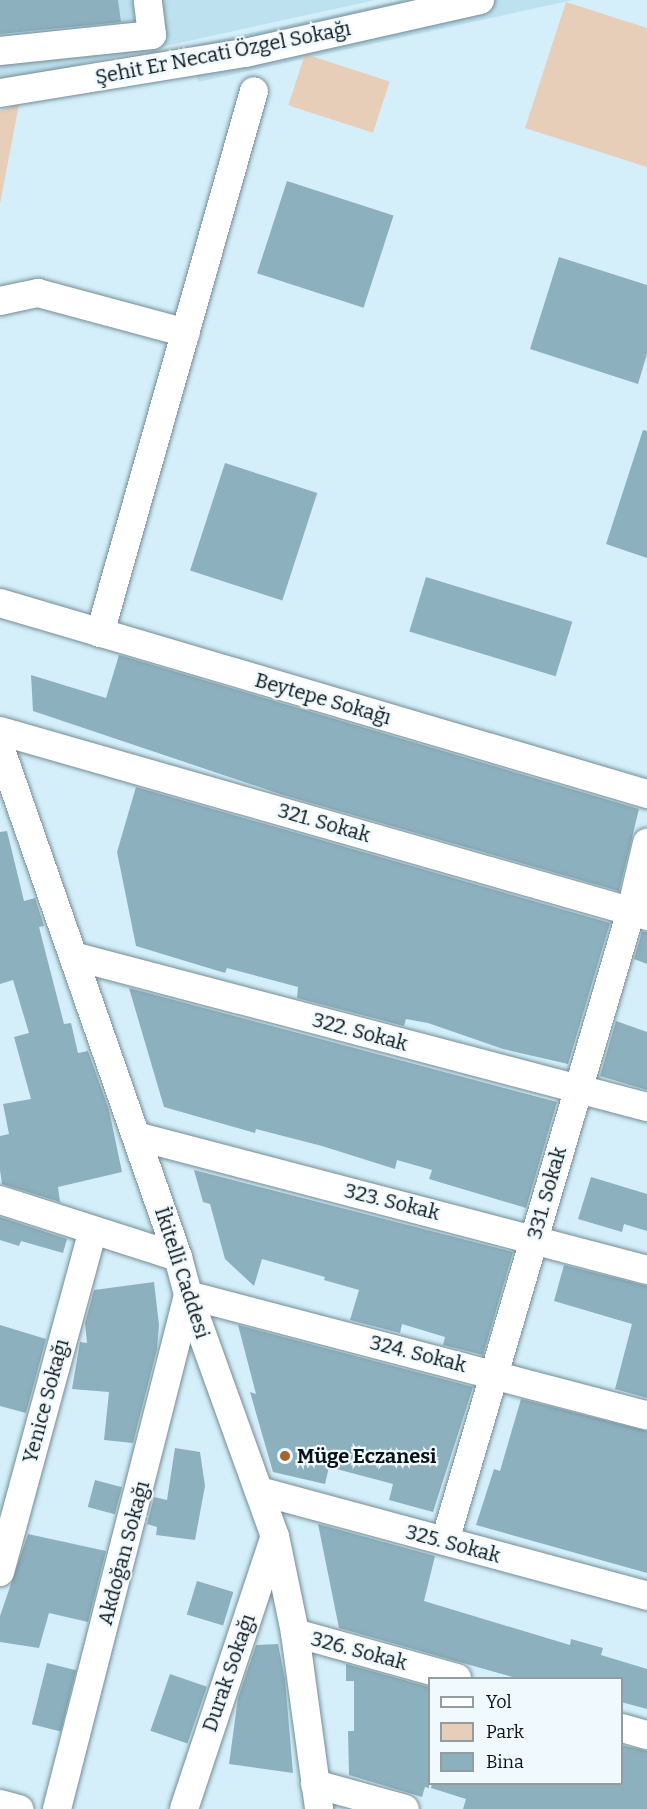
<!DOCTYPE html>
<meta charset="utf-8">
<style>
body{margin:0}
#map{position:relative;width:647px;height:1809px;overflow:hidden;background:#d4effa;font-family:Bitter,serif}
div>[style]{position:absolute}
.built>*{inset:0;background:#bee1ef}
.green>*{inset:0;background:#e7ceb8;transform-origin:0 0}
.building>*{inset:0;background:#8db0be;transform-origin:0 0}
.roads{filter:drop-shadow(0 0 2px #748c96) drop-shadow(0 0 2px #748c96)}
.minor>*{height:28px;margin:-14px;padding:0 14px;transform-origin:14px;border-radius:14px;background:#fff}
.dots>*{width:16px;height:16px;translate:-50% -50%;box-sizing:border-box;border:3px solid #eff9fe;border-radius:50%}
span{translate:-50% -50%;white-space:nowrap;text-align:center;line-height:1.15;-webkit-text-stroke:4.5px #eff9fe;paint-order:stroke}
.street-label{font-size:20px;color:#091316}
.poi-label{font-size:20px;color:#091316;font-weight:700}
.left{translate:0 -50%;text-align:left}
.legend{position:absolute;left:428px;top:1677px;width:195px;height:108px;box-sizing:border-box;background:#eff9fe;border:2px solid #939da1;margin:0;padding:8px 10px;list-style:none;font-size:18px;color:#091316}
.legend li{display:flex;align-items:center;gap:12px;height:30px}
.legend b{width:30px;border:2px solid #939da1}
</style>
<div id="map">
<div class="built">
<i style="clip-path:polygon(0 0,376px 0,0 82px)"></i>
<i style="clip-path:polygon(402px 0,573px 0,198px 82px,191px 46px)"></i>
</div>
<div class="green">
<i style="clip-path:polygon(566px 2px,647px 28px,647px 167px,525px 128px)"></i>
<i style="left:305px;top:54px;width:89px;height:54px;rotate:18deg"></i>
<i style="clip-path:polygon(19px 104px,0 204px,0 111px)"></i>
</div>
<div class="building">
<i style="clip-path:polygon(0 0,118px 0,121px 22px,0 34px)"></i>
<i style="left:287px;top:181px;width:112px;height:97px;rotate:18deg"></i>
<i style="clip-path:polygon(559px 257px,647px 285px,647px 354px,638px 384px,530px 349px)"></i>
<i style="clip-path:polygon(643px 430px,647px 431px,647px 558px,606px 544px)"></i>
<i style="left:225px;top:463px;width:97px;height:113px;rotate:18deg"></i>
<i style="left:426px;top:577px;width:153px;height:57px;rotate:17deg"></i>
<i style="clip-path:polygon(119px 655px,639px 809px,619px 891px,283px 795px,33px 711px,31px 675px,106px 698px)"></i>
<i style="clip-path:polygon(136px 787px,610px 923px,568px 1064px,503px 1049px,428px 1023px,406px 1019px,404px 1026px,297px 998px,298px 987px,227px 968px,225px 973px,136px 946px,117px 852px)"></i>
<i style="clip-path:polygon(7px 831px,24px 901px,35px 898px,44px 926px,39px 927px,64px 1024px,71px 1023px,78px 1053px,88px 1051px,109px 1110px,122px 1172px,58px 1187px,60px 1202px,2px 1184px,0 1170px,0 1136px,9px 1134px,3px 1104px,31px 1099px,14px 1037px,29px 1033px,13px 980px,0 984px,0 832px)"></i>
<i style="clip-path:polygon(642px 932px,647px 932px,647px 964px,634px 959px)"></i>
<i style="clip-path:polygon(129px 988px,557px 1102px,526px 1208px,429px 1179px,432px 1170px,397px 1160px,395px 1169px,322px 1146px,256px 1129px,255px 1133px,164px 1107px)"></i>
<i style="clip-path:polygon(616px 1021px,647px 1032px,647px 1090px,600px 1076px)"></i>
<i style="clip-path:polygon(194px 1170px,513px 1252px,483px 1355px,443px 1345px,445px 1337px,402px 1324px,400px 1333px,350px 1320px,359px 1290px,324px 1280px,325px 1277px,262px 1259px,254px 1286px,225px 1259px,210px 1204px,203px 1202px)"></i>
<i style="clip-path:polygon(591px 1177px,647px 1194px,647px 1231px,624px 1224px,622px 1232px,578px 1219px)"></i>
<i style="clip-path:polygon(0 1217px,67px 1239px,63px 1253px,21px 1241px,19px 1246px,0 1240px)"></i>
<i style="clip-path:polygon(564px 1265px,647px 1286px,647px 1398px,615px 1389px,632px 1324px,554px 1301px)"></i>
<i style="clip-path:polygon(154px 1282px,159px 1325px,157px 1349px,133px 1443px,104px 1440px,109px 1392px,72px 1389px,80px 1342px,87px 1343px,85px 1323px,94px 1290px)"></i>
<i style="clip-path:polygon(0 1325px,46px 1339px,26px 1413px,0 1406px)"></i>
<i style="clip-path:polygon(238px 1325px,473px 1387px,433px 1512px,389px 1500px,393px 1484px,329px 1467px,325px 1484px,273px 1472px,250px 1392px,256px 1394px)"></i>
<i style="clip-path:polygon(521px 1399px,647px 1431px,647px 1573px,476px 1525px,494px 1469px,500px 1471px)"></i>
<i style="clip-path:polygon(175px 1448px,200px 1452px,205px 1486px,195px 1540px,156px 1535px,157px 1527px,147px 1524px,154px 1497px,167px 1500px)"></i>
<i style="left:95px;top:1480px;width:28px;height:28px;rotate:15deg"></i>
<i style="clip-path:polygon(318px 1524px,435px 1556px,424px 1601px,570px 1645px,571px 1639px,603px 1648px,601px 1655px,647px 1669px,647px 1709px,621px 1702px,621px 1678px,516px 1678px,339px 1628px)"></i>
<i style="clip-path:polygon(28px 1534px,106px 1551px,88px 1622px,49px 1613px,39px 1648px,0 1642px,0 1616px)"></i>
<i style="left:197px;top:1581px;width:38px;height:35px;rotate:17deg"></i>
<i style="clip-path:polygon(278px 1644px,285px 1679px,293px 1773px,229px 1764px,238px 1698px,256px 1645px)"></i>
<i style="left:47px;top:1663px;width:30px;height:63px;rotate:14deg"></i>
<i style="clip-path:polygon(346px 1664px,429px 1687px,429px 1788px,425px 1787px,422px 1797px,349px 1775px,348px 1731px,354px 1731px,354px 1681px,346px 1681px)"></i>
<i style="left:170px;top:1674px;width:39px;height:60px;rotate:19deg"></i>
<i style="clip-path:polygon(621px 1745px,647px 1751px,647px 1809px,463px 1809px,466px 1799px,431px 1788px,432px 1784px,621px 1784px)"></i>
</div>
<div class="roads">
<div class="minor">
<i style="left:0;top:51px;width:153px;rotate:-6deg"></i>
<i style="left:152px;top:35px;width:35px;rotate:-97deg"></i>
<i style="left:0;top:93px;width:248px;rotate:-9.3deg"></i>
<i style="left:245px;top:53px;width:241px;rotate:-12.7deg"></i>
<i style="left:0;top:301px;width:39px;rotate:-12deg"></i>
<i style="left:38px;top:293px;width:153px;rotate:15.1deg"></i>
<i style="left:0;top:603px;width:675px;rotate:16.45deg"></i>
<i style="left:100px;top:633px;width:563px;rotate:-74.14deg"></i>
<i style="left:0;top:731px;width:673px;rotate:15.96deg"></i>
<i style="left:0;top:747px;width:540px;rotate:70.76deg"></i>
<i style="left:178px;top:1257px;width:39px;rotate:75deg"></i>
<i style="left:188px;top:1295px;width:256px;rotate:70.2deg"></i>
<i style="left:275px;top:1536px;width:99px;rotate:78.3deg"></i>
<i style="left:295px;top:1633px;width:178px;rotate:82.2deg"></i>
<i style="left:73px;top:956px;width:594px;rotate:14.74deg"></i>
<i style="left:136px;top:1136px;width:528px;rotate:14.69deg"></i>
<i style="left:0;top:1200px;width:187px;rotate:17.8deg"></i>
<i style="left:259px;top:1491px;width:402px;rotate:15.1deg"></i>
<i style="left:445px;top:1541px;width:657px;rotate:-73.55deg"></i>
<i style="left:631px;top:911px;width:70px;rotate:-76.8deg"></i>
<i style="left:0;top:1572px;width:354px;rotate:-74.8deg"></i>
<i style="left:295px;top:1633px;width:168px;rotate:15.5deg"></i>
<i style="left:622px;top:1728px;width:26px;rotate:16deg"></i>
<i style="left:315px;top:1784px;width:93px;rotate:15.5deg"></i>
<i style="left:0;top:1804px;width:20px;rotate:15deg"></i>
<i style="left:57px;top:1809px;width:530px;rotate:-75.7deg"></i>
<i style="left:188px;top:1295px;width:474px;rotate:14.7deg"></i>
<i style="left:184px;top:1809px;width:286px;rotate:-71.6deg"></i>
</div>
</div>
<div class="dots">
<i style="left:285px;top:1456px;background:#a3662a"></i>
</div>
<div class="street-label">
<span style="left:223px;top:53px;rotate:-11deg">Şehit Er Necati Özgel Sokağı</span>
<span style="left:323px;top:699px;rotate:16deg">Beytepe Sokağı</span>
<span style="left:324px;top:823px;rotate:16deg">321. Sokak</span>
<span style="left:360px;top:1032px;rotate:15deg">322. Sokak</span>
<span style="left:547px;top:1193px;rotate:-74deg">331. Sokak</span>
<span style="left:392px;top:1202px;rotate:14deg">323. Sokak</span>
<span style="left:182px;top:1273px;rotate:72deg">İkitelli Caddesi</span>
<span style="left:418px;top:1354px;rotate:14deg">324. Sokak</span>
<span style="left:46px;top:1401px;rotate:-75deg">Yenice Sokağı</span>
<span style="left:453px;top:1544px;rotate:15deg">325. Sokak</span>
<span style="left:124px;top:1553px;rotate:-75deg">Akdoğan Sokağı</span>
<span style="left:359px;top:1651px;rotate:15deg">326. Sokak</span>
<span style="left:229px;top:1673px;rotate:-71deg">Durak Sokağı</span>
</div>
<div class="poi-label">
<span class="left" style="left:297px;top:1456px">Müge Eczanesi</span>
</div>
<ul class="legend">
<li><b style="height:8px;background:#fff"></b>Yol</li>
<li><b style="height:16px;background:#e7ceb8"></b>Park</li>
<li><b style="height:16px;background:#8db0be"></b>Bina</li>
</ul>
</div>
